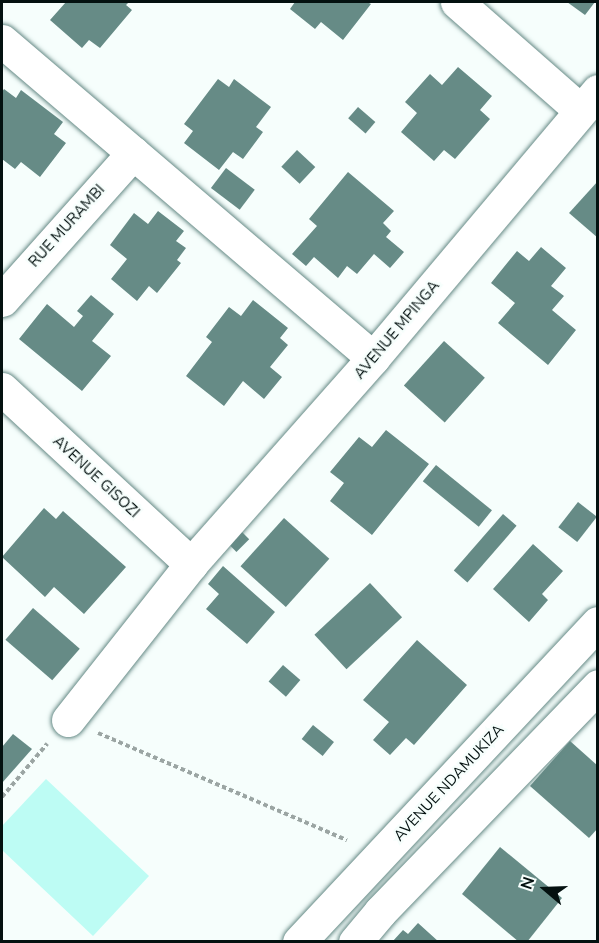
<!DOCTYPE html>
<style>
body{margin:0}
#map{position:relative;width:599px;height:943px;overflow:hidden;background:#f6fefc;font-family:"Nunito Sans",sans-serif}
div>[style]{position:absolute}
.green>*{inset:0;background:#bdfcf4}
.building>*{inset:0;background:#668b86;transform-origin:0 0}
.path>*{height:4px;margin-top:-2px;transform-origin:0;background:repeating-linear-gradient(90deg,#9ba5a3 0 4.5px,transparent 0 7.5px)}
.roads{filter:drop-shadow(0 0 2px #668a86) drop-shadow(0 0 2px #668a86)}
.minor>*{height:33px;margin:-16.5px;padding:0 16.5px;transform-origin:16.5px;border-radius:16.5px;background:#fff}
span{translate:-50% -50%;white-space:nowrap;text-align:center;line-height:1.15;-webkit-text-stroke:4.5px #f6fefc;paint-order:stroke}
.street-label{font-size:15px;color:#041110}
.frame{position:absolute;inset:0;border:3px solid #041110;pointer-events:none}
.north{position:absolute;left:515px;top:859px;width:60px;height:60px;-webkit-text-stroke:4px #f6fefc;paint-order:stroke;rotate:289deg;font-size:16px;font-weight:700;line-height:24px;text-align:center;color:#041110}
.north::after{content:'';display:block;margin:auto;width:21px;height:27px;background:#041110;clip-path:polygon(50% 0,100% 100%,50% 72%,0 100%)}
</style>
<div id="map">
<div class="green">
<i style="clip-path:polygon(46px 779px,149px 876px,93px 936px,2px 850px,2px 826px)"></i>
</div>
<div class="building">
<i style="clip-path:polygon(66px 2px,129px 2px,126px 5px,132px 10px,100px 48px,89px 40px,82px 48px,50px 20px)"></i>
<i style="clip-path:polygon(295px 2px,367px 2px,371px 4px,343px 40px,321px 22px,315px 29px,290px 9px)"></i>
<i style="clip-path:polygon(567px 2px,595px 2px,585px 15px)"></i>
<i style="clip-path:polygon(458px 67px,492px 96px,480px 110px,490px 119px,455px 159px,444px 150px,434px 161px,401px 132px,417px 113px,405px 102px,430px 74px,442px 85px)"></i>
<i style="clip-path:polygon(218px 79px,229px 87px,234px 79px,271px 107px,256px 127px,263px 132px,243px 159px,233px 152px,219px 170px,184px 143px,193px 131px,184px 124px)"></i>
<i style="clip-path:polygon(4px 89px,16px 98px,21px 90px,63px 122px,54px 134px,66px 143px,40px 177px,21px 162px,15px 169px,2px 159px,2px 92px)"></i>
<i style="left:358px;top:107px;width:23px;height:15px;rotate:41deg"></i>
<i style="left:297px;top:150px;width:25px;height:23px;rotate:43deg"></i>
<i style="left:226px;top:168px;width:36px;height:25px;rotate:37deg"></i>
<i style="clip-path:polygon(348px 172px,394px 211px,383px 223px,391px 231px,386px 237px,404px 252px,390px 268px,374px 254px,357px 274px,347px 266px,338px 278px,314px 257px,306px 266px,292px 254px,317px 226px,309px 219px)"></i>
<i style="clip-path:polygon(598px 181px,598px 238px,569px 213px)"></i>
<i style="clip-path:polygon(158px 211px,184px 231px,176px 241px,186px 248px,177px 260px,181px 263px,157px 293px,149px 286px,137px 301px,111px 279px,127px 259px,110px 245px,134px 213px,148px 224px)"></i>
<i style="clip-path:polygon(541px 247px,566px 268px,551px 286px,564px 296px,552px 310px,576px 330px,548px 365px,498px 323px,515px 303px,491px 283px,517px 251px,529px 261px)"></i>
<i style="clip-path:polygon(91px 295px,114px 314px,92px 341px,111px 356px,82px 391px,19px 339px,47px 304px,74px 327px,83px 316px,77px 311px)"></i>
<i style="clip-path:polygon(253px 300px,288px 328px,280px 338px,288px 345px,270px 367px,282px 377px,264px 399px,243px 381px,224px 406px,186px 376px,212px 342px,206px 337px,229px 307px,241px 316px)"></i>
<i style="left:444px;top:341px;width:55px;height:60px;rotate:42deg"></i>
<i style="clip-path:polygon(386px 430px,429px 464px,372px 535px,330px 501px,344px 483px,330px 472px,359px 437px,372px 447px)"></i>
<i style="left:436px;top:465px;width:72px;height:21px;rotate:39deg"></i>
<i style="left:578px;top:502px;width:24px;height:32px;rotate:38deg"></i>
<i style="clip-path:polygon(44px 508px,56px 519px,63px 511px,126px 567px,84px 614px,54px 587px,45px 597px,2px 557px)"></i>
<i style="left:503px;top:514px;width:18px;height:75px;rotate:41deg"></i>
<i style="left:284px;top:518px;width:61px;height:65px;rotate:42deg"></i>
<i style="left:240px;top:530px;width:13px;height:18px;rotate:45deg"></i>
<i style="clip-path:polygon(533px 544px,563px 571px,542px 594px,548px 600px,529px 622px,493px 589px)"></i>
<i style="clip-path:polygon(223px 566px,275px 612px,247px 644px,206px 609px,219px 594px,208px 584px)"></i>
<i style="left:370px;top:583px;width:47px;height:76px;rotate:47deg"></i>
<i style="left:33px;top:608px;width:62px;height:42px;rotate:41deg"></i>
<i style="clip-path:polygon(417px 640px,467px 685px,414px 745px,406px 738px,390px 755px,373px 740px,389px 722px,363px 700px)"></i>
<i style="left:283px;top:665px;width:23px;height:22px;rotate:41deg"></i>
<i style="left:313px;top:725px;width:27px;height:18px;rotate:39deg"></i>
<i style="clip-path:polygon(13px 734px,32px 749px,2px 783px,2px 747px)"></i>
<i style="clip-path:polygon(570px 741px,598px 766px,598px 828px,589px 838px,530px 786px)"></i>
<i style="clip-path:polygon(500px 847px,562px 898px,527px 942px,519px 942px,462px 894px)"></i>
<i style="clip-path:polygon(418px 923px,439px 942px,392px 942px,403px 930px,408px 934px)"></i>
</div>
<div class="path">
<i style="left:98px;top:733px;width:271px;rotate:23.3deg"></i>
<i style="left:2px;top:797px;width:70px;rotate:-49.7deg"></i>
</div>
<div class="roads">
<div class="minor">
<i style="left:457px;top:2px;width:164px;rotate:41.3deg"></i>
<i style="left:2px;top:41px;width:488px;rotate:40.5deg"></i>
<i style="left:2px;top:300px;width:197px;rotate:-48.3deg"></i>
<i style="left:2px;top:389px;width:258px;rotate:42.8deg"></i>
<i style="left:68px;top:720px;width:199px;rotate:-51.7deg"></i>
<i style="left:191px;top:564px;width:275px;rotate:-48.5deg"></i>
<i style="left:373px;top:358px;width:349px;rotate:-49.9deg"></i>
<i style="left:299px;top:942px;width:437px;rotate:-46.9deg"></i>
<i style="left:355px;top:942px;width:39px;rotate:-50deg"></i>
<i style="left:380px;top:912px;width:314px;rotate:-46deg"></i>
</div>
</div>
<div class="street-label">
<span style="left:67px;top:226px;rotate:-48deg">RUE MURAMBI</span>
<span style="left:397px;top:330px;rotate:-50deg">AVENUE MPINGA</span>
<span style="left:96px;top:477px;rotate:43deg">AVENUE GISOZI</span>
<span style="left:449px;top:783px;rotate:-47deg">AVENUE NDAMUKIZA</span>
</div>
<div class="frame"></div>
<div class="north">N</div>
</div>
